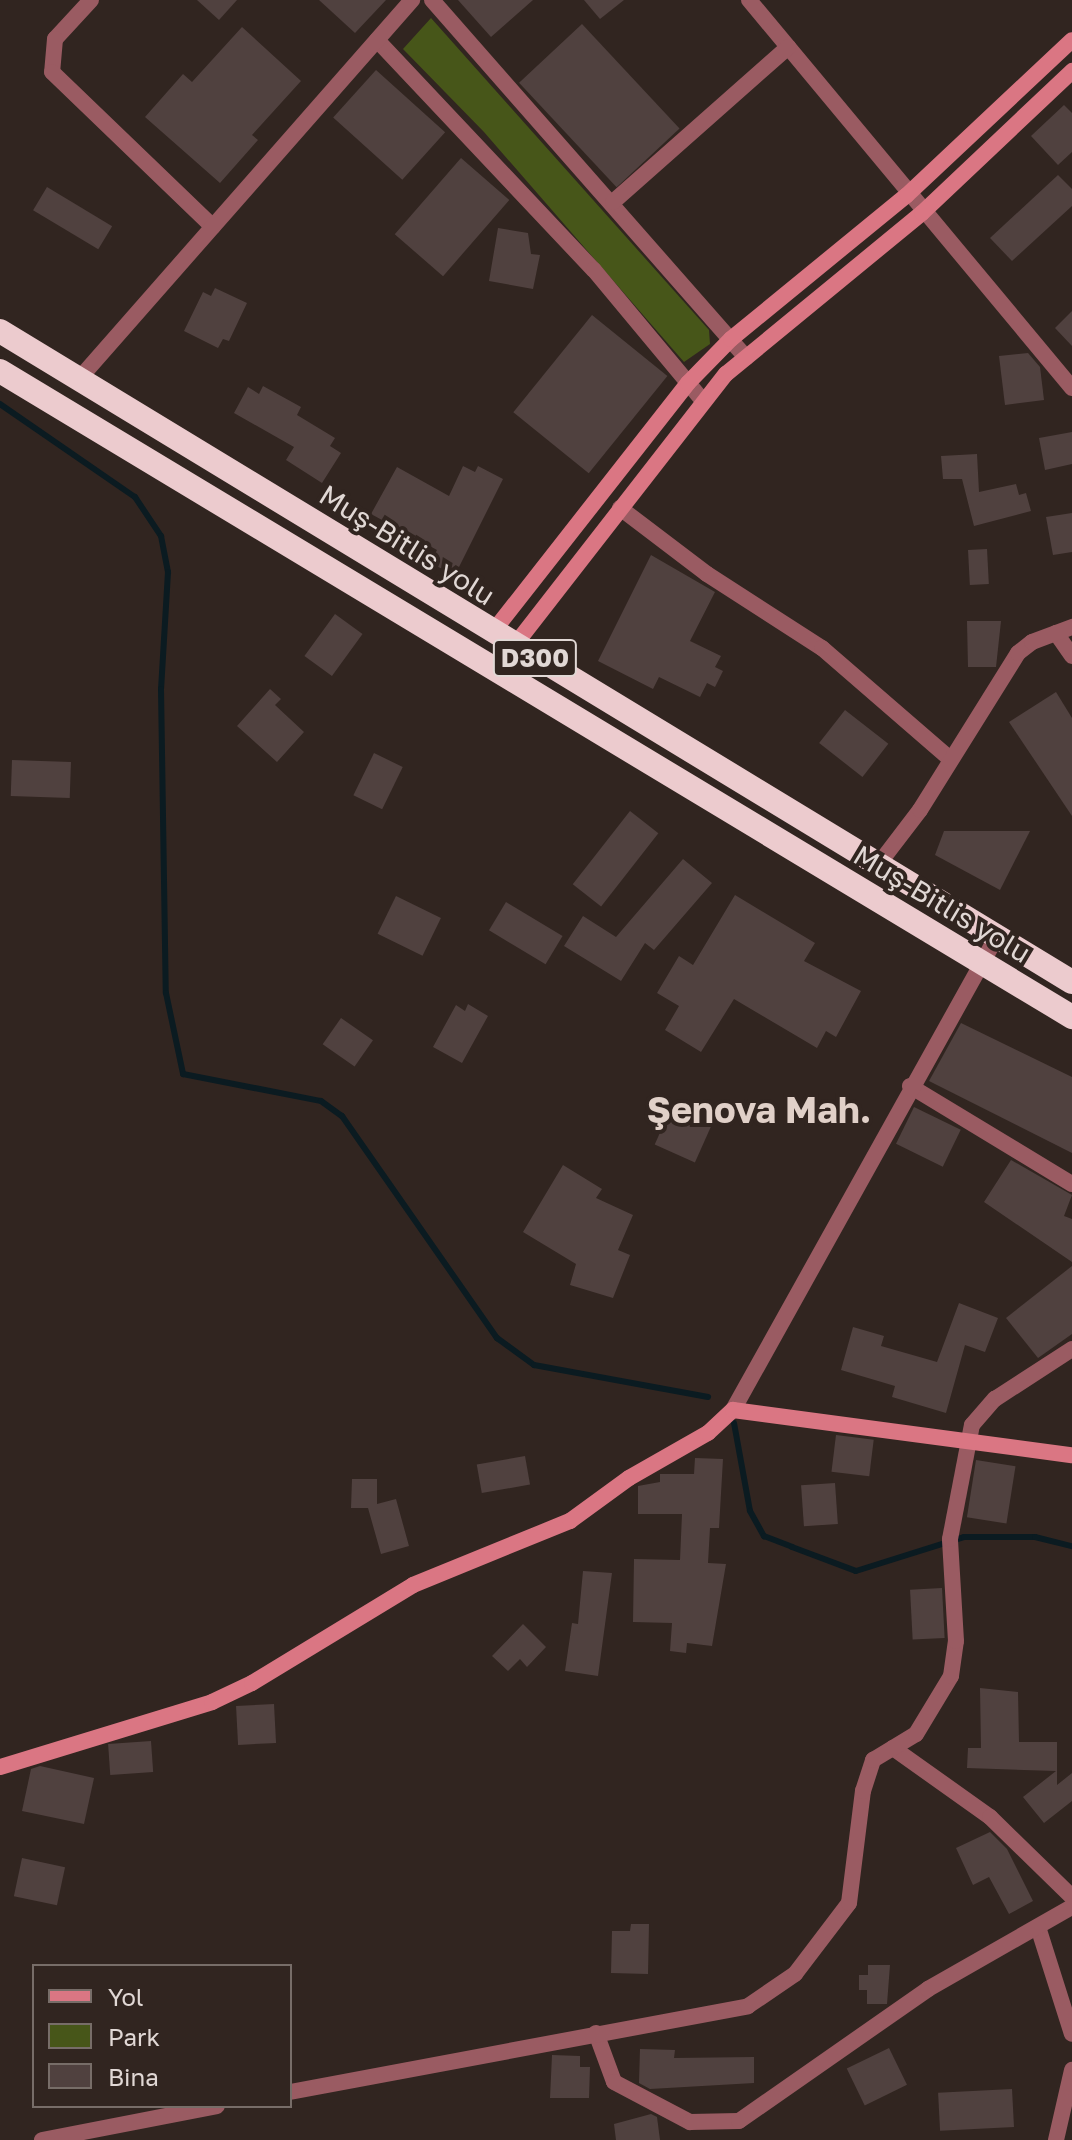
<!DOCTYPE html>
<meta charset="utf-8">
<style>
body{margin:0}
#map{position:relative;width:1072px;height:2140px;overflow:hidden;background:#312520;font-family:"Golos Text",sans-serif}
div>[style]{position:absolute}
.green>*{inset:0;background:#475619}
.stream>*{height:6px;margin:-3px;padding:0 3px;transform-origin:3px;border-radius:3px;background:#0b1b21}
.building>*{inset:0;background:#50413f;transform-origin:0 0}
.street>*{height:16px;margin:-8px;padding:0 8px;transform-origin:8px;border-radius:8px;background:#9a5b62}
.secondary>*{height:16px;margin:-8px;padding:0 8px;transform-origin:8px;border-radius:8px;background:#da7683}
.highway>*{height:24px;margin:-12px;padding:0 12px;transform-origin:12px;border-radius:12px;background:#eccbce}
span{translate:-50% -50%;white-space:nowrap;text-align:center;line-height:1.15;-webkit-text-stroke:8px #312520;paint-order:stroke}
.shield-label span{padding:2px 6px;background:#312520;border:2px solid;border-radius:6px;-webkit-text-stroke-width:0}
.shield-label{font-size:26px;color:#e1d8d5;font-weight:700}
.street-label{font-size:28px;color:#e1d8d5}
.district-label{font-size:36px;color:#e0d0c8;font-weight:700}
.legend{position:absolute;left:32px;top:1964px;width:260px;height:144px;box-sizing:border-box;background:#312520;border:2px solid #776d68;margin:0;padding:10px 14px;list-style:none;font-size:24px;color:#e1d8d5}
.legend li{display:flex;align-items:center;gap:16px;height:40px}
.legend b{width:40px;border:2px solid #776d68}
</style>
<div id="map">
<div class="green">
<i style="clip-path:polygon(431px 18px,709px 330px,710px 344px,684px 362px,484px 132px,403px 49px)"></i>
</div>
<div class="stream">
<i style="left:0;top:404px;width:164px;rotate:34.6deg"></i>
<i style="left:135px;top:497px;width:47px;rotate:56.3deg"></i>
<i style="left:161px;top:536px;width:37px;rotate:79deg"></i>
<i style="left:168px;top:572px;width:117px;rotate:93.4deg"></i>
<i style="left:161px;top:689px;width:304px;rotate:89.1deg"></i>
<i style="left:166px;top:993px;width:83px;rotate:78.1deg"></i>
<i style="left:183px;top:1074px;width:141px;rotate:11.1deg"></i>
<i style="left:321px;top:1101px;width:26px;rotate:36deg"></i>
<i style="left:342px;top:1116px;width:271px;rotate:55.1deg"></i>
<i style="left:497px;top:1338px;width:46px;rotate:36.1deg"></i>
<i style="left:534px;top:1365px;width:177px;rotate:10.4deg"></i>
<i style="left:734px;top:1423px;width:89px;rotate:79.7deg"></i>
<i style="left:750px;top:1511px;width:29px;rotate:61deg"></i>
<i style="left:764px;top:1536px;width:30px;rotate:21deg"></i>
<i style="left:792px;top:1547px;width:68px;rotate:20.6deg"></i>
<i style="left:856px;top:1571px;width:113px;rotate:-17.5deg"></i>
<i style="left:964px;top:1537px;width:71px"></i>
<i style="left:1035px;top:1537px;width:38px;rotate:14deg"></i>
</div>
<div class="building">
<i style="clip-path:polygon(197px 0,237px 0,219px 20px)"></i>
<i style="clip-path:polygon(319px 0,386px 0,355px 33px)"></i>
<i style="clip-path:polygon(458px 0,533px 0,491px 37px)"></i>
<i style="clip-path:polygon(584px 0,624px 0,600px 19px)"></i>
<i style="left:582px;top:24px;width:143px;height:86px;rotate:47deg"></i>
<i style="clip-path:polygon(242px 27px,301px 81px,252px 135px,258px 140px,220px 183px,145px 117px,183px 74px,192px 82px)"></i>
<i style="left:376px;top:70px;width:93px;height:64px;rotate:42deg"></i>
<i style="clip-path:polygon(1064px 105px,1072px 113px,1072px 152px,1058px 165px,1031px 136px)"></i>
<i style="left:461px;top:158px;width:64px;height:101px;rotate:41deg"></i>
<i style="clip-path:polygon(1058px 175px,1072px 189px,1072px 206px,1012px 261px,990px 238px)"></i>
<i style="left:47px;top:187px;width:76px;height:27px;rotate:31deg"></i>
<i style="clip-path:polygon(498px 228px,528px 233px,531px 254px,540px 255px,533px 289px,489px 281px)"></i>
<i style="clip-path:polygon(215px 288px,247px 303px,229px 341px,223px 339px,218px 348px,184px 331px,203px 292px,211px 296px)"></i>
<i style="clip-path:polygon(1072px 311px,1072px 346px,1055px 328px)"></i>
<i style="left:592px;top:315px;width:97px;height:125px;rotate:39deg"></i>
<i style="clip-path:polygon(1028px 353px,1040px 367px,1044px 400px,1005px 405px,999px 356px)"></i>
<i style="clip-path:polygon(263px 386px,301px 407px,297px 415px,335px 438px,330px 446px,341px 453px,322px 483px,286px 460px,294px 447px,234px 413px,248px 387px,259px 394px)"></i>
<i style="clip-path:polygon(1072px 432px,1072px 464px,1045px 470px,1039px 438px)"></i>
<i style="clip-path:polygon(977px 454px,979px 492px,1016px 484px,1019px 495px,1026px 493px,1031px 511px,974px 526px,962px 479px,943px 479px,941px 456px)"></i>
<i style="clip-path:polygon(463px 466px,475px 472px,478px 466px,503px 479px,455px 575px,430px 563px,437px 550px,371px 514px,397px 467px,449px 496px)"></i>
<i style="clip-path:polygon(1072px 513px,1072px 552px,1053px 555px,1046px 517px)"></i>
<i style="left:987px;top:549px;width:35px;height:19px;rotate:87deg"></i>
<i style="clip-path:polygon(651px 555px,715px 592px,690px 641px,721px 656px,715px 667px,723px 671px,715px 687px,707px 683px,700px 697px,659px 677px,653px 689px,598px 661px)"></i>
<i style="left:335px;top:614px;width:34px;height:52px;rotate:36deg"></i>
<i style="clip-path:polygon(967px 621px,1001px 621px,996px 667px,968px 667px)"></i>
<i style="clip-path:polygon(270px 689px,281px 699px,275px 705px,304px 732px,277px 762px,237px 726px)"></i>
<i style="clip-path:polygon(1056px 692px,1072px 718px,1072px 816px,1009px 722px)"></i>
<i style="left:845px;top:710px;width:55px;height:42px;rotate:38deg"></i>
<i style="left:374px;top:753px;width:32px;height:47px;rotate:26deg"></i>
<i style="left:12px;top:760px;width:59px;height:36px;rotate:2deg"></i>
<i style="left:630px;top:811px;width:36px;height:93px;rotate:38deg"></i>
<i style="clip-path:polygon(944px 831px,1030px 831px,1000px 890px,935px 855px)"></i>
<i style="clip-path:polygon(683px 859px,712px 883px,654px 950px,645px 943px,621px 981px,564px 946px,583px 916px,616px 937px)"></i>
<i style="clip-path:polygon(735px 895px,815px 943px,804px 961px,861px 991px,836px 1037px,826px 1031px,817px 1048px,734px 999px,701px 1052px,665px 1030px,679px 1006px,657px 993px,679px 956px,693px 965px)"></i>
<i style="left:396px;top:896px;width:50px;height:42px;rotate:26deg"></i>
<i style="left:506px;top:902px;width:66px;height:33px;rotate:31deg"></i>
<i style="clip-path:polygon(468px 1004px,488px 1016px,462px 1063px,433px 1047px,456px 1005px,465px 1011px)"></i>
<i style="left:341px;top:1018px;width:39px;height:32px;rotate:35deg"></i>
<i style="clip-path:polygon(961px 1023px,1072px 1077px,1072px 1153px,929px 1081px)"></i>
<i style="left:914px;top:1107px;width:52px;height:41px;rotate:26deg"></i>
<i style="left:671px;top:1108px;width:44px;height:40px;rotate:24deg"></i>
<i style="clip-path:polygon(1011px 1160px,1072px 1195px,1064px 1216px,1072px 1219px,1072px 1262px,984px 1202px)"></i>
<i style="clip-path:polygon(563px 1165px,602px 1189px,596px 1198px,633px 1215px,618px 1250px,630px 1255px,613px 1298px,570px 1285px,576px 1264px,523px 1232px)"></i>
<i style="clip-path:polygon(1072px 1266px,1072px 1334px,1038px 1358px,1006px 1318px)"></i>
<i style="clip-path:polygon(959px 1303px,998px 1318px,985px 1352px,965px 1345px,946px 1413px,892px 1397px,895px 1386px,841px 1370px,853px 1327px,884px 1336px,881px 1346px,937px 1362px)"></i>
<i style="left:836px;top:1435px;width:38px;height:37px;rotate:7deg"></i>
<i style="left:525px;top:1456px;width:29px;height:49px;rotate:80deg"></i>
<i style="clip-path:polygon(695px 1458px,723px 1459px,719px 1528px,710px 1528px,708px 1563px,726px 1564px,712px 1646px,687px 1643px,686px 1653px,670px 1651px,672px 1623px,633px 1622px,634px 1559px,680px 1560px,682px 1514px,638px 1514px,638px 1486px,660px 1482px,660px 1474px,694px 1474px)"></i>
<i style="left:976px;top:1460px;width:40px;height:58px;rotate:9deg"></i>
<i style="clip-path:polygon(352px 1479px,377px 1479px,377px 1504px,396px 1499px,409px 1546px,381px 1554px,368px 1508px,351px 1508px)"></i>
<i style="left:835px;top:1483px;width:41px;height:34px;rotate:86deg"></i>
<i style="clip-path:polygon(583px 1571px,612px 1573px,598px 1676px,565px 1671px,572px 1623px,578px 1624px)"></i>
<i style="left:942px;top:1588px;width:50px;height:32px;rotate:87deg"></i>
<i style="clip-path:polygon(523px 1624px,546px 1647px,527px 1667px,520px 1659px,508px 1671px,492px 1656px)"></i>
<i style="clip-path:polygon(980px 1688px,1018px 1692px,1019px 1742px,1057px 1742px,1057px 1785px,1072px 1773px,1072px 1801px,1044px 1823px,1023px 1797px,1056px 1771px,967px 1768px,968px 1748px,981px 1748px)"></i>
<i style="left:274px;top:1704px;width:39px;height:38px;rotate:87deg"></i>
<i style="left:151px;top:1741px;width:31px;height:43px;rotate:86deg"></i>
<i style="clip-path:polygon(40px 1766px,94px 1778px,84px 1824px,22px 1811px,31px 1769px)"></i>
<i style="clip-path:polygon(990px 1832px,1007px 1849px,1033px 1901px,1009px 1914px,989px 1877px,973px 1885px,956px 1848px)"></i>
<i style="left:22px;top:1858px;width:44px;height:39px;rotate:12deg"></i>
<i style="clip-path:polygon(631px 1924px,649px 1924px,648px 1974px,611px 1973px,612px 1931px,630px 1931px)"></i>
<i style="clip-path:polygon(868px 1965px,890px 1965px,887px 2004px,867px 2004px,867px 1990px,859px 1990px,859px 1975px,868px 1975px)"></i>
<i style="left:889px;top:2048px;width:41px;height:47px;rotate:64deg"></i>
<i style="clip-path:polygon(640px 2049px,675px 2050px,674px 2058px,754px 2057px,754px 2083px,650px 2089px,639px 2083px)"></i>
<i style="clip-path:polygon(552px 2055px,580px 2056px,580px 2067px,590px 2067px,589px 2098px,550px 2098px)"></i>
<i style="left:1012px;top:2089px;width:38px;height:74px;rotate:87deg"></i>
<i style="clip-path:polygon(651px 2114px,657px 2117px,660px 2140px,616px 2140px,614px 2124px)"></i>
</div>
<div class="street">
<i style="left:91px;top:0;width:53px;rotate:132.7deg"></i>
<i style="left:55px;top:39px;width:33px;rotate:95deg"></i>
<i style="left:52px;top:72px;width:223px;rotate:43.9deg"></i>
<i style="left:432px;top:0;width:476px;rotate:48.7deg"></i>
<i style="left:749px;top:0;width:505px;rotate:50.22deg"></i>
<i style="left:377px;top:40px;width:316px;rotate:46.7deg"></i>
<i style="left:594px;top:270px;width:170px;rotate:50.2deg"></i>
<i style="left:613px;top:202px;width:234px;rotate:-41.5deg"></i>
<i style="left:79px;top:379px;width:505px;rotate:-48.7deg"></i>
<i style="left:620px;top:508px;width:109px;rotate:37.2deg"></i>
<i style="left:707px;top:574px;width:137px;rotate:32.8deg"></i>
<i style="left:822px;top:648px;width:169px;rotate:40.9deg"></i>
<i style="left:1056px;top:633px;width:28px;rotate:55deg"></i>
<i style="left:878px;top:865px;width:69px;rotate:-52.6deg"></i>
<i style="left:920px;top:810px;width:185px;rotate:-58deg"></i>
<i style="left:1018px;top:653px;width:18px;rotate:-38deg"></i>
<i style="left:1032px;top:642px;width:43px;rotate:-20.6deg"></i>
<i style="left:910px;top:1086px;width:189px;rotate:31.2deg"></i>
<i style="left:733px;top:1410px;width:543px;rotate:-60.88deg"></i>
<i style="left:893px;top:1748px;width:119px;rotate:35.4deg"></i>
<i style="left:990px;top:1817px;width:115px;rotate:44.3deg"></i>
<i style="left:1038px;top:1927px;width:112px;rotate:72.4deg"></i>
<i style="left:596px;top:2033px;width:52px;rotate:69.8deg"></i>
<i style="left:614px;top:2082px;width:86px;rotate:27.8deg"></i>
<i style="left:690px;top:2122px;width:49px;rotate:-1.2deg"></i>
<i style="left:739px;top:2121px;width:231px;rotate:-34.9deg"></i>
<i style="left:928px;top:1989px;width:166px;rotate:-29.7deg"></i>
<i style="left:290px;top:2092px;width:466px;rotate:-10.6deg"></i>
<i style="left:748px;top:2006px;width:57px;rotate:-34.2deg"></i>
<i style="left:795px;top:1974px;width:89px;rotate:-52.7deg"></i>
<i style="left:849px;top:1903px;width:113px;rotate:-82.9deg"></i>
<i style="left:863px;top:1791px;width:33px;rotate:-72deg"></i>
<i style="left:873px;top:1760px;width:50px;rotate:-31.2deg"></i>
<i style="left:916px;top:1734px;width:68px;rotate:-58.9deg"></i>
<i style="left:951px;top:1676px;width:35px;rotate:-82deg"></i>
<i style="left:956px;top:1641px;width:102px;rotate:-93.4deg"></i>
<i style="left:950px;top:1539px;width:116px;rotate:-79.1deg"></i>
<i style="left:972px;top:1425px;width:35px;rotate:-49deg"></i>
<i style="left:995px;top:1399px;width:92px;rotate:-33deg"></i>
<i style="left:42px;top:2140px;width:178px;rotate:-11deg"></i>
<i style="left:1056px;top:2140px;width:72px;rotate:-77.1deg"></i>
</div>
<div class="secondary">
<i style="left:492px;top:633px;width:318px;rotate:-51.9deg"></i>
<i style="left:688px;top:383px;width:62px;rotate:-45.7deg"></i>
<i style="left:731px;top:339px;width:227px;rotate:-39.3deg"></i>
<i style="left:907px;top:195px;width:226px;rotate:-43.2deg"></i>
<i style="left:514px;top:646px;width:345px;rotate:-52.1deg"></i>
<i style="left:726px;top:374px;width:254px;rotate:-39.4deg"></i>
<i style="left:922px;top:213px;width:207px;rotate:-43.4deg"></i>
<i style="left:0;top:1767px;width:222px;rotate:-17deg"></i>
<i style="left:212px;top:1702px;width:44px;rotate:-25.4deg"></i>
<i style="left:252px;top:1683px;width:188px;rotate:-31.3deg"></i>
<i style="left:413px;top:1585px;width:170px;rotate:-22.2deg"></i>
<i style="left:570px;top:1521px;width:73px;rotate:-36.1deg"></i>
<i style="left:629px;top:1478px;width:91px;rotate:-29.7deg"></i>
<i style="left:708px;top:1433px;width:34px;rotate:-43deg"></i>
<i style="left:733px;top:1410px;width:342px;rotate:7.6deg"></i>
</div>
<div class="highway">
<i style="left:0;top:331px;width:1254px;rotate:31.27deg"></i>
<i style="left:0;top:371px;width:1252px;rotate:31.07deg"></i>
</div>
<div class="shield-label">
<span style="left:535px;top:658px">D300</span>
</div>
<div class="street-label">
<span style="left:407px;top:545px;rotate:32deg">Muş-Bitlis yolu</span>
<span style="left:942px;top:904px;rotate:31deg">Muş-Bitlis yolu</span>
</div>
<div class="district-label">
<span style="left:759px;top:1110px">Şenova Mah.</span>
</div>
<ul class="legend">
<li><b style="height:10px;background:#da7683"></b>Yol</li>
<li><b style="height:22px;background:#475619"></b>Park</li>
<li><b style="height:22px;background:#50413f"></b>Bina</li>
</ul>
</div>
